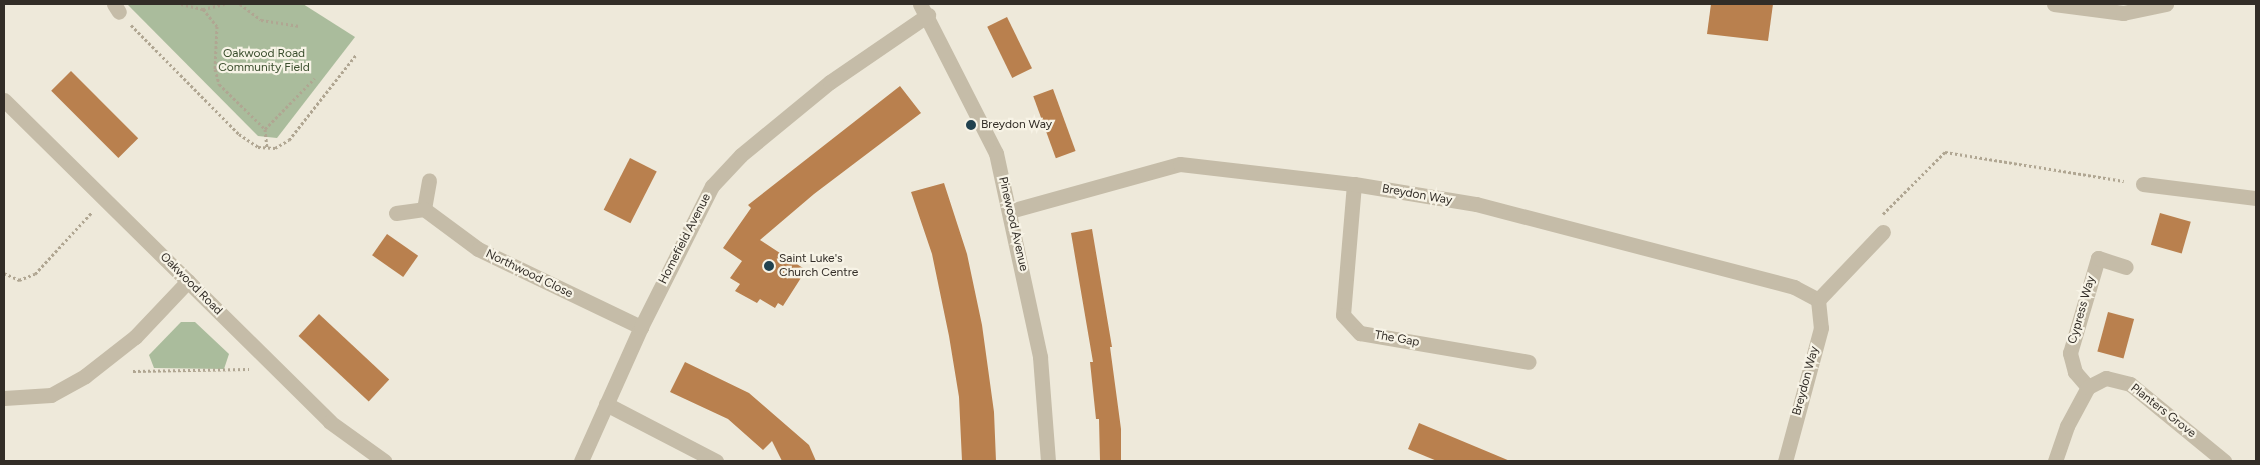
<!DOCTYPE html>
<style>
body{margin:0}
#map{position:relative;width:2260px;height:465px;overflow:hidden;background:#eee9da;font-family:Figtree,sans-serif}
div>[style]{position:absolute}
.green>*{inset:0;background:#aabc9c}
.building>*{inset:0;background:#b9804e;transform-origin:0 0}
.path>*{height:3px;margin-top:-1.5px;transform-origin:0;background:repeating-linear-gradient(90deg,#b0a692 0 2.5px,transparent 0 5px)}
.minor>*{height:15px;margin:-7.5px;padding:0 7.5px;transform-origin:7.5px;border-radius:7.5px;background:#c5bca8}
.dots>*{width:14px;height:14px;translate:-50% -50%;box-sizing:border-box;border:2px solid #f7f3e6;border-radius:50%}
span{translate:-50% -50%;white-space:nowrap;text-align:center;line-height:1.15;-webkit-text-stroke:4.5px #f7f3e6;paint-order:stroke}
.park-label{font-size:12px;color:#3b4e2e}
.poi-label{font-size:12px;color:#322d27}
.left{translate:0 -50%;text-align:left}
.street-label{font-size:12px;color:#322d27}
.frame{position:absolute;inset:0;border:5px solid #322d27;pointer-events:none}
</style>
<div id="map">
<div class="green">
<i style="clip-path:polygon(127px 4px,303px 4px,355px 37px,277px 138px,258px 136px)"></i>
<i style="clip-path:polygon(181px 322px,195px 322px,229px 354px,224px 369px,154px 368px,149px 355px)"></i>
</div>
<div class="building">
<i style="clip-path:polygon(1711px 4px,1773px 4px,1768px 41px,1707px 34px)"></i>
<i style="left:1007px;top:17px;width:57px;height:22px;rotate:64deg"></i>
<i style="left:71px;top:71px;width:95px;height:28px;rotate:45deg"></i>
<i style="clip-path:polygon(900px 86px,921px 113px,814px 194px,760px 240px,806px 270px,783px 306px,778px 303px,775px 308px,760px 299px,757px 303px,735px 291px,740px 284px,730px 278px,742px 261px,723px 248px,751px 208px,748px 205px)"></i>
<i style="left:1053px;top:89px;width:66px;height:21px;rotate:70deg"></i>
<i style="left:630px;top:158px;width:30px;height:58px;rotate:27deg"></i>
<i style="clip-path:polygon(944px 183px,967px 254px,982px 325px,994px 412px,996px 461px,962px 461px,959px 397px,949px 336px,932px 254px,911px 192px)"></i>
<i style="left:2160px;top:213px;width:32px;height:33px;rotate:16deg"></i>
<i style="clip-path:polygon(1092px 229px,1112px 347px,1110px 347px,1121px 429px,1121px 461px,1100px 461px,1099px 419px,1096px 419px,1090px 362px,1093px 362px,1071px 233px)"></i>
<i style="left:387px;top:234px;width:38px;height:26px;rotate:35deg"></i>
<i style="left:2108px;top:312px;width:27px;height:41px;rotate:15deg"></i>
<i style="left:319px;top:314px;width:96px;height:30px;rotate:43deg"></i>
<i style="clip-path:polygon(685px 362px,749px 393px,809px 445px,816px 461px,782px 461px,772px 441px,763px 450px,728px 419px,670px 392px)"></i>
<i style="clip-path:polygon(1419px 423px,1510px 461px,1437px 461px,1408px 449px)"></i>
</div>
<div class="path">
<i style="left:181px;top:4px;width:23px;rotate:13deg"></i>
<i style="left:203px;top:9px;width:22px;rotate:-13deg"></i>
<i style="left:240px;top:4px;width:26px;rotate:37deg"></i>
<i style="left:261px;top:20px;width:39px;rotate:9deg"></i>
<i style="left:203px;top:9px;width:22px;rotate:51deg"></i>
<i style="left:217px;top:26px;width:43px;rotate:92.7deg"></i>
<i style="left:215px;top:69px;width:16px;rotate:75deg"></i>
<i style="left:219px;top:84px;width:64px;rotate:44.4deg"></i>
<i style="left:265px;top:129px;width:18px;rotate:84deg"></i>
<i style="left:131px;top:25px;width:153px;rotate:45.3deg"></i>
<i style="left:239px;top:134px;width:23px;rotate:34deg"></i>
<i style="left:258px;top:147px;width:17px;rotate:3deg"></i>
<i style="left:275px;top:148px;width:16px;rotate:-30deg"></i>
<i style="left:289px;top:140px;width:108px;rotate:-51.8deg"></i>
<i style="left:265px;top:129px;width:71px;rotate:-45.6deg"></i>
<i style="left:1883px;top:214px;width:88px;rotate:-45deg"></i>
<i style="left:1945px;top:152px;width:181px;rotate:9.2deg"></i>
<i style="left:4px;top:273px;width:17px;rotate:25deg"></i>
<i style="left:19px;top:280px;width:17px;rotate:-21deg"></i>
<i style="left:35px;top:274px;width:84px;rotate:-47.4deg"></i>
<i style="left:133px;top:371px;width:116px;rotate:-1deg"></i>
</div>
<div class="minor">
<i style="left:114px;top:4px;width:9px;rotate:58deg"></i>
<i style="left:920px;top:4px;width:167px;rotate:63deg"></i>
<i style="left:996px;top:153px;width:209px;rotate:77.8deg"></i>
<i style="left:1040px;top:357px;width:104px;rotate:85.6deg"></i>
<i style="left:2054px;top:4px;width:70px;rotate:7.4deg"></i>
<i style="left:2123px;top:13px;width:44px;rotate:-11.8deg"></i>
<i style="left:4px;top:100px;width:458px;rotate:44.6deg"></i>
<i style="left:330px;top:422px;width:67px;rotate:35.8deg"></i>
<i style="left:1354px;top:184px;width:131px;rotate:94.8deg"></i>
<i style="left:1343px;top:315px;width:25px;rotate:47deg"></i>
<i style="left:1360px;top:333px;width:171px;rotate:9.7deg"></i>
<i style="left:2143px;top:184px;width:114px;rotate:7.1deg"></i>
<i style="left:424px;top:209px;width:29px;rotate:-80deg"></i>
<i style="left:1010px;top:211px;width:176px;rotate:-15.5deg"></i>
<i style="left:1180px;top:164px;width:175px;rotate:6.6deg"></i>
<i style="left:1354px;top:184px;width:124px;rotate:9.3deg"></i>
<i style="left:1476px;top:204px;width:329px;rotate:14.6deg"></i>
<i style="left:1794px;top:287px;width:27px;rotate:28deg"></i>
<i style="left:1818px;top:300px;width:28px;rotate:84deg"></i>
<i style="left:1821px;top:328px;width:138px;rotate:105.1deg"></i>
<i style="left:396px;top:213px;width:28px;rotate:-8deg"></i>
<i style="left:424px;top:209px;width:67px;rotate:36.5deg"></i>
<i style="left:478px;top:249px;width:181px;rotate:25.6deg"></i>
<i style="left:1818px;top:300px;width:94px;rotate:-46.3deg"></i>
<i style="left:2088px;top:387px;width:20px;rotate:-131deg"></i>
<i style="left:2075px;top:372px;width:20px;rotate:-105deg"></i>
<i style="left:2070px;top:353px;width:99px;rotate:-73.6deg"></i>
<i style="left:2098px;top:258px;width:29px;rotate:18deg"></i>
<i style="left:4px;top:398px;width:47px;rotate:-3.7deg"></i>
<i style="left:51px;top:395px;width:39px;rotate:-29deg"></i>
<i style="left:85px;top:376px;width:63px;rotate:-38deg"></i>
<i style="left:135px;top:337px;width:77px;rotate:-46.6deg"></i>
<i style="left:606px;top:404px;width:124px;rotate:27.4deg"></i>
<i style="left:581px;top:461px;width:147px;rotate:-65.9deg"></i>
<i style="left:641px;top:327px;width:158px;rotate:-63.3deg"></i>
<i style="left:712px;top:186px;width:42px;rotate:-46.9deg"></i>
<i style="left:741px;top:155px;width:115px;rotate:-39.4deg"></i>
<i style="left:830px;top:82px;width:119px;rotate:-34.4deg"></i>
<i style="left:2055px;top:461px;width:37px;rotate:-71deg"></i>
<i style="left:2067px;top:426px;width:44px;rotate:-61.7deg"></i>
<i style="left:2088px;top:387px;width:20px;rotate:-27deg"></i>
<i style="left:2106px;top:378px;width:25px;rotate:14deg"></i>
<i style="left:2130px;top:384px;width:122px;rotate:39.3deg"></i>
</div>
<div class="dots">
<i style="left:971px;top:125px;background:#21424f"></i>
<i style="left:769px;top:266px;background:#21424f"></i>
</div>
<div class="park-label">
<span style="left:264px;top:61px">Oakwood Road<br>Community Field</span>
</div>
<div class="poi-label">
<span class="left" style="left:981px;top:125px">Breydon Way</span>
<span class="left" style="left:779px;top:266px">Saint Luke's<br>Church Centre</span>
</div>
<div class="street-label">
<span style="left:1417px;top:195px;rotate:10deg">Breydon Way</span>
<span style="left:1013px;top:224px;rotate:77deg">Pinewood Avenue</span>
<span style="left:685px;top:239px;rotate:-63deg">Homefield Avenue</span>
<span style="left:529px;top:274px;rotate:26deg">Northwood Close</span>
<span style="left:191px;top:284px;rotate:45deg">Oakwood Road</span>
<span style="left:2082px;top:310px;rotate:-74deg">Cypress Way</span>
<span style="left:1397px;top:339px;rotate:10deg">The Gap</span>
<span style="left:1806px;top:381px;rotate:-75deg">Breydon Way</span>
<span style="left:2163px;top:411px;rotate:38deg">Planters Grove</span>
</div>
<div class="frame"></div>
</div>
